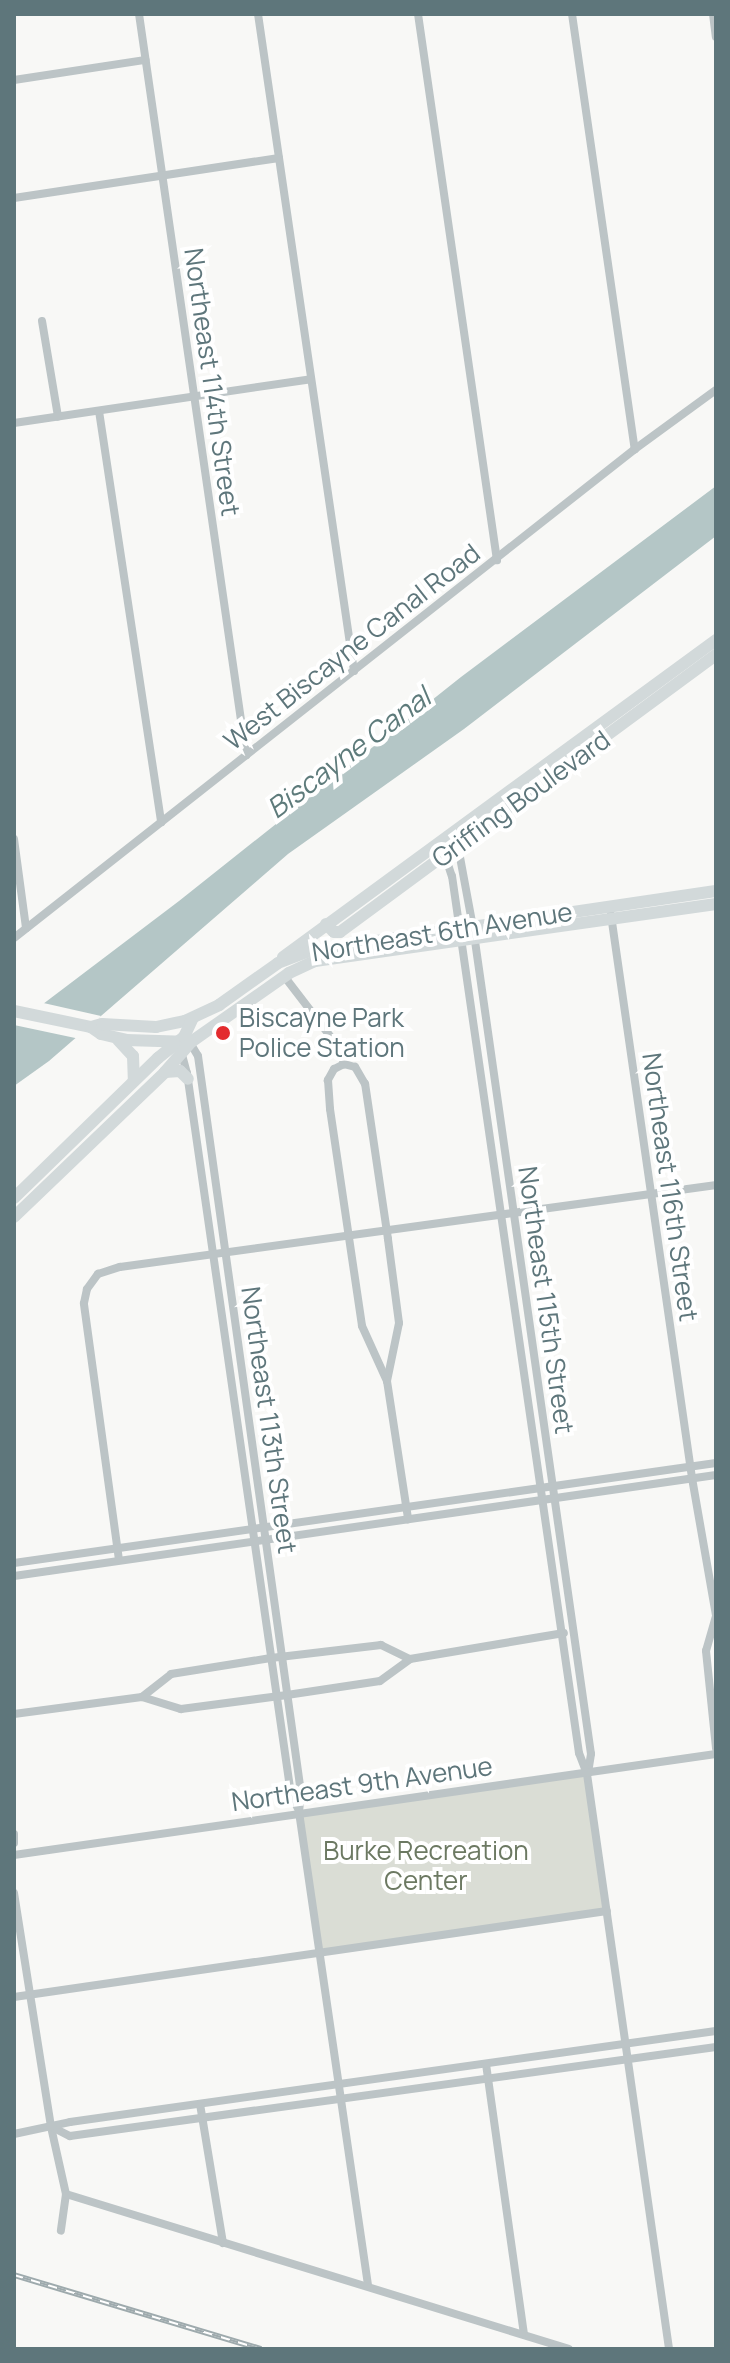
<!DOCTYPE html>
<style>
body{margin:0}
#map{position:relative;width:730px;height:2363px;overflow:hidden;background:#f8f8f6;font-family:Manrope,sans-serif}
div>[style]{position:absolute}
.green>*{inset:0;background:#daddd5;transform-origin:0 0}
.water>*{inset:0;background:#b4c6c6}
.pier>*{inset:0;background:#f8f8f6}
.street>*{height:8px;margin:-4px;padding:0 4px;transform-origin:4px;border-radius:4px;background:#bcc4c6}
.secondary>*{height:12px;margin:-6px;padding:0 6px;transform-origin:6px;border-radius:6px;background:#d2d9da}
.rail>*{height:6px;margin-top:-3px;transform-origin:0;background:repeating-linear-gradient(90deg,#fff 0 9px,#9eaaad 0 18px);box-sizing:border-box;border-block:2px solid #9eaaad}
.dots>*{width:22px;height:22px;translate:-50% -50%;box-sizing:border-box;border:4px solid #fff;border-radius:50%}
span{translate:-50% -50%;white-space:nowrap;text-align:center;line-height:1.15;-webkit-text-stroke:8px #fff;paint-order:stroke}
.street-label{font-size:26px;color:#5e767b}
.poi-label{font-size:26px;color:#5e767b}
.left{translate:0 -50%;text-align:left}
.park-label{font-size:26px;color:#6c7962}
.water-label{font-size:28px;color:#5e7b7b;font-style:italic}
.frame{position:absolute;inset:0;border:16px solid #5e767b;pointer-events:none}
</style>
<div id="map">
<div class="green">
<i style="left:587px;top:1774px;width:138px;height:290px;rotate:82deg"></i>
</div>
<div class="water">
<i style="clip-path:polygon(716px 486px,716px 536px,464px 729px,288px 854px,49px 1061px,14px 1086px,14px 1026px,179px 901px,461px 677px)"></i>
</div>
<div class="pier">
<i style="clip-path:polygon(39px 1002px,101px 1016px,80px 1039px,14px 1025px)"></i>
</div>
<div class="street">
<i style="left:139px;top:14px;width:749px;rotate:81.78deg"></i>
<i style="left:258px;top:14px;width:664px;rotate:81.69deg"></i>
<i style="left:418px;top:14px;width:552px;rotate:81.77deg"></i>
<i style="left:572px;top:14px;width:440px;rotate:81.8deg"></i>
<i style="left:713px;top:14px;width:23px;rotate:83deg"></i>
<i style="left:14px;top:80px;width:133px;rotate:-8.7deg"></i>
<i style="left:14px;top:198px;width:268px;rotate:-8.6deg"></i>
<i style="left:42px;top:321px;width:97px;rotate:80.5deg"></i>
<i style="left:99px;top:411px;width:416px;rotate:81.4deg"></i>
<i style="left:14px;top:423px;width:300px;rotate:-8.4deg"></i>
<i style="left:14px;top:839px;width:90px;rotate:82.3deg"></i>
<i style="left:457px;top:841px;width:87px;rotate:79.5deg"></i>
<i style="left:473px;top:927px;width:835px;rotate:81.88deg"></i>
<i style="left:591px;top:1754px;width:19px;rotate:99deg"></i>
<i style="left:441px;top:843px;width:35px;rotate:72deg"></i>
<i style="left:452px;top:876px;width:886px;rotate:81.76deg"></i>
<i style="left:579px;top:1753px;width:22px;rotate:69deg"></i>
<i style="left:587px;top:1774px;width:581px;rotate:81.88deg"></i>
<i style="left:611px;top:915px;width:569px;rotate:81.81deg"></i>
<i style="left:692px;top:1478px;width:140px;rotate:80.1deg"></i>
<i style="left:716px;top:1616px;width:36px;rotate:106deg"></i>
<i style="left:706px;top:1651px;width:98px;rotate:84.1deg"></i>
<i style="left:14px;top:938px;width:790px;rotate:-38.22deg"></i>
<i style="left:635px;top:449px;width:100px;rotate:-36.1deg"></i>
<i style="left:284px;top:976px;width:92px;rotate:52.5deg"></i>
<i style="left:340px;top:1049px;width:16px;rotate:75deg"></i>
<i style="left:189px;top:1041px;width:17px;rotate:59deg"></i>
<i style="left:198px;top:1056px;width:744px;rotate:82.04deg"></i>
<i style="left:301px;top:1793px;width:19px;rotate:96deg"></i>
<i style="left:299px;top:1812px;width:478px;rotate:81.7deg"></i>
<i style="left:181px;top:1051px;width:23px;rotate:75deg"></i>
<i style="left:187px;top:1073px;width:729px;rotate:81.8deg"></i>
<i style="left:291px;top:1795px;width:18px;rotate:63deg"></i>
<i style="left:387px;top:1381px;width:59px;rotate:-78.3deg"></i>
<i style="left:399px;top:1323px;width:85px;rotate:-97.5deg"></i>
<i style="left:388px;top:1239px;width:157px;rotate:-98.4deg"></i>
<i style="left:365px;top:1084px;width:20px;rotate:-120deg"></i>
<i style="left:355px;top:1067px;width:11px;rotate:-165deg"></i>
<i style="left:344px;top:1064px;width:11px;rotate:153deg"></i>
<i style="left:334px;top:1069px;width:13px;rotate:119deg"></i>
<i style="left:328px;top:1080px;width:29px;rotate:86deg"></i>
<i style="left:330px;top:1109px;width:219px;rotate:81.6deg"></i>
<i style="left:362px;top:1326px;width:60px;rotate:65.6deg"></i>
<i style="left:387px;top:1381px;width:140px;rotate:81.3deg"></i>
<i style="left:119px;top:1560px;width:259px;rotate:-97.8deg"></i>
<i style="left:84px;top:1303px;width:14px;rotate:-78deg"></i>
<i style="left:87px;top:1289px;width:19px;rotate:-54deg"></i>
<i style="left:98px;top:1274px;width:23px;rotate:-18deg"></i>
<i style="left:120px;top:1267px;width:602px;rotate:-7.83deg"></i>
<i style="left:14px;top:1563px;width:709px;rotate:-8.11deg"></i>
<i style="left:14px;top:1576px;width:709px;rotate:-8.19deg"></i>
<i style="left:142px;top:1697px;width:37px;rotate:-38deg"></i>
<i style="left:171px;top:1674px;width:101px;rotate:-9.1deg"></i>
<i style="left:271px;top:1658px;width:111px;rotate:-6.7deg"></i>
<i style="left:381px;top:1645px;width:32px;rotate:26deg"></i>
<i style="left:14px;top:1714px;width:129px;rotate:-7.6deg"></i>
<i style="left:142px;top:1697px;width:41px;rotate:17.1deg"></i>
<i style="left:181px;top:1709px;width:107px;rotate:-7.5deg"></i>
<i style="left:287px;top:1695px;width:94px;rotate:-8.6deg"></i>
<i style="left:380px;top:1681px;width:37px;rotate:-36deg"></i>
<i style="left:410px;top:1659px;width:156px;rotate:-9.6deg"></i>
<i style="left:14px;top:1834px;width:9px;rotate:90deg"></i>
<i style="left:14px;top:1855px;width:709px;rotate:-8.19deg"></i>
<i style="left:14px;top:1893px;width:237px;rotate:81deg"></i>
<i style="left:51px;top:2127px;width:69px;rotate:77.4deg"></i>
<i style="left:66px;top:2194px;width:37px;rotate:98deg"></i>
<i style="left:14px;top:1997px;width:599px;rotate:-8.25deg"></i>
<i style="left:486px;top:2064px;width:273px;rotate:82deg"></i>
<i style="left:200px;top:2104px;width:141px;rotate:80.6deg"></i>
<i style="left:52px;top:2127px;width:20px;rotate:27deg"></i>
<i style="left:70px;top:2136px;width:652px;rotate:-7.84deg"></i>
<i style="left:14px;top:2134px;width:57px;rotate:-12.1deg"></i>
<i style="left:70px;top:2122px;width:652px;rotate:-8.02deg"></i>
<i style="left:66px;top:2194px;width:526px;rotate:17.13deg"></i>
</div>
<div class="secondary">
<i style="left:326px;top:924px;width:11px;rotate:45deg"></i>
<i style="left:334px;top:932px;width:6px"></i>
<i style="left:340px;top:932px;width:467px;rotate:-36.4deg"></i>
<i style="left:283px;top:957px;width:537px;rotate:-36.21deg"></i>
<i style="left:14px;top:1011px;width:79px;rotate:11.7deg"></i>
<i style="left:91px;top:1027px;width:12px;rotate:35deg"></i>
<i style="left:101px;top:1034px;width:26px;rotate:13deg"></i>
<i style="left:126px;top:1040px;width:65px;rotate:1.8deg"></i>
<i style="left:191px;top:1042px;width:120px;rotate:-35.1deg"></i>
<i style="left:289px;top:973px;width:29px;rotate:-25deg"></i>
<i style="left:315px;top:961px;width:405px;rotate:-8.1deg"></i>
<i style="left:91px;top:1027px;width:11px;rotate:-15deg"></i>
<i style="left:102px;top:1024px;width:54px;rotate:3.2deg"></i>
<i style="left:156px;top:1027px;width:30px;rotate:-12deg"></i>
<i style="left:185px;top:1021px;width:38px;rotate:-25deg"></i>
<i style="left:219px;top:1005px;width:72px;rotate:-35.4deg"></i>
<i style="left:278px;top:963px;width:33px;rotate:-21deg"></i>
<i style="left:309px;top:951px;width:411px;rotate:-8.4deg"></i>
<i style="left:118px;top:1040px;width:22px;rotate:47deg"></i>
<i style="left:133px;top:1056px;width:25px;rotate:88deg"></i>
<i style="left:165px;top:1072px;width:15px;rotate:-4deg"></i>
<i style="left:180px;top:1071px;width:11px;rotate:45deg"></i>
<i style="left:14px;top:1198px;width:201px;rotate:-44.2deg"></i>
<i style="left:158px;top:1058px;width:33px;rotate:-39deg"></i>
<i style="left:184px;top:1037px;width:21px;rotate:-65deg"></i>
<i style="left:14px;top:1217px;width:209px;rotate:-43.8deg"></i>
<i style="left:165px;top:1072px;width:40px;rotate:-49deg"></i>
</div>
<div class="rail">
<i style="left:14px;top:2275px;width:258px;rotate:16.7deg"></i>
</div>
<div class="dots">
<i style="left:223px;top:1033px;background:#e32b2e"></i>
</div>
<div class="street-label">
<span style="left:212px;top:382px;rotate:82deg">Northeast 114th Street</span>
<span style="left:352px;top:647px;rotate:-38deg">West Biscayne Canal Road</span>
<span style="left:521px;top:799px;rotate:-36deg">Griffing Boulevard</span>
<span style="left:442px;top:932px;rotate:-9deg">Northeast 6th Avenue</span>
<span style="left:670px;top:1187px;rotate:82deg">Northeast 116th Street</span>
<span style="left:546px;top:1300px;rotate:82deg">Northeast 115th Street</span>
<span style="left:269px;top:1420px;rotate:82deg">Northeast 113th Street</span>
<span style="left:362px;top:1784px;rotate:-8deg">Northeast 9th Avenue</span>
</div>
<div class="poi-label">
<span class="left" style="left:239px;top:1033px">Biscayne Park<br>Police Station</span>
</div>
<div class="park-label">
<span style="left:426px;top:1866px">Burke Recreation<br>Center</span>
</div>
<div class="water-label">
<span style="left:348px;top:752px;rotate:-37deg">Biscayne Canal</span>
</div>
<div class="frame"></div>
</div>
